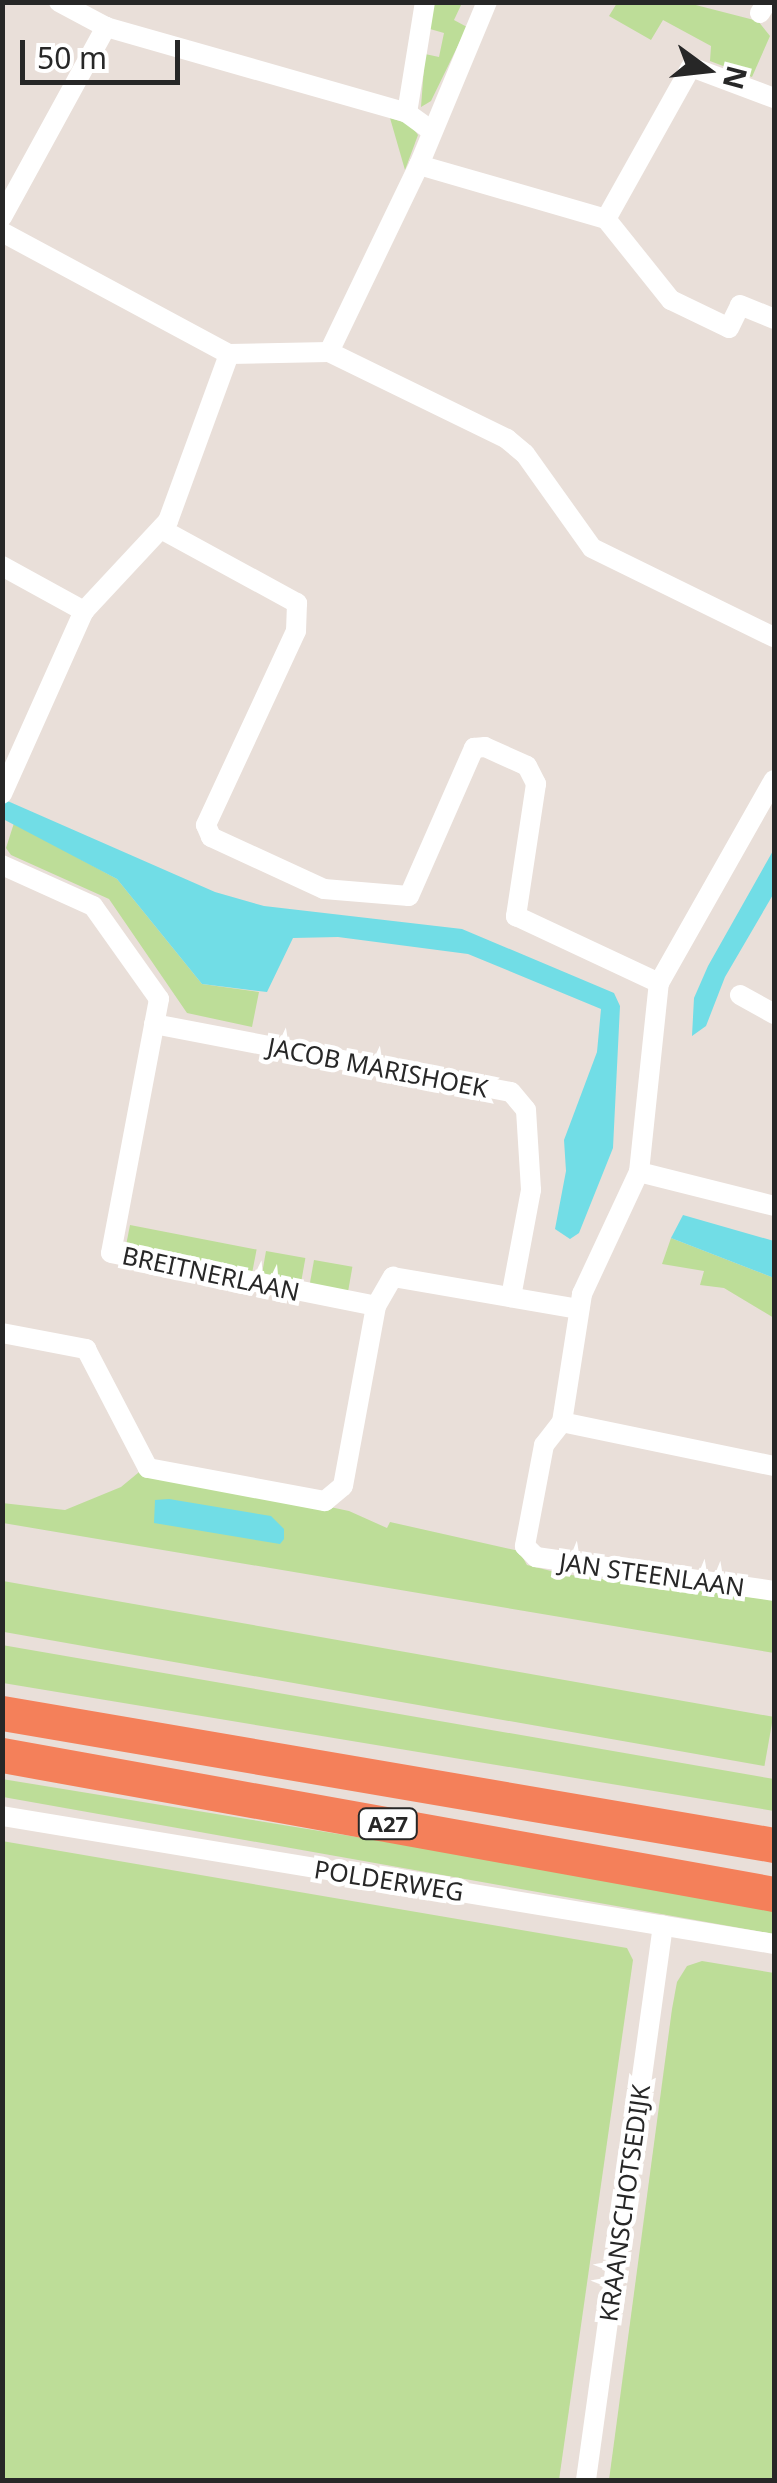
<!DOCTYPE html>
<style>
body{margin:0}
#map{position:relative;width:777px;height:2483px;overflow:hidden;background:#e9dfd9;font-family:"Noto Sans",sans-serif}
div>[style]{position:absolute}
.green>*{inset:0;background:#bddd98;transform-origin:0 0}
.water>*{inset:0;background:#71dde6}
.minor>*{height:20px;margin:-10px;padding:0 10px;transform-origin:10px;border-radius:10px;background:#fff}
.motorway>*{height:35px;margin:-17.5px;padding:0 17.5px;transform-origin:17.5px;border-radius:17.5px;background:#f4805a}
span{translate:-50% -50%;white-space:nowrap;text-align:center;line-height:1.15;-webkit-text-stroke:9px #fff;paint-order:stroke}
.shield-label span{padding:2px 8px;background:#fff;border:2px solid;border-radius:8px;-webkit-text-stroke-width:0}
.shield-label{font-size:22px;color:#272727;font-weight:700}
.street-label{font-size:25px;color:#272727}
.frame{position:absolute;inset:0;border:5px solid #272727;pointer-events:none}
.north{position:absolute;left:657px;top:20px;width:100px;height:100px;-webkit-text-stroke:8px #fff;paint-order:stroke;rotate:105deg;font-size:28px;font-weight:700;line-height:40px;text-align:center;color:#272727}
.north::after{content:'';display:block;margin:auto;width:35px;height:45px;background:#272727;clip-path:polygon(50% 0,100% 100%,50% 72%,0 100%)}
.scale{position:absolute;left:20px;top:40px;width:160px;height:45px;box-sizing:border-box;border:5px solid #272727;border-top:0;padding-left:12px;font-size:30px;line-height:35px;white-space:nowrap;color:#272727;-webkit-text-stroke:8px #fff;paint-order:stroke}
</style>
<div id="map">
<div class="green">
<i style="clip-path:polygon(434px 3px,462px 3px,454px 20px,467px 27px,431px 101px,421px 107px,425px 54px,439px 57px,444px 33px,430px 29px)"></i>
<i style="clip-path:polygon(617px 3px,688px 3px,758px 21px,770px 36px,752px 77px,710px 61px,711px 46px,663px 20px,651px 40px,609px 16px)"></i>
<i style="clip-path:polygon(390px 118px,410px 124px,418px 135px,405px 170px)"></i>
<i style="clip-path:polygon(14px 823px,117px 879px,202px 984px,259px 992px,252px 1027px,187px 1013px,109px 899px,11px 855px,6px 848px)"></i>
<i style="left:130px;top:1225px;width:129px;height:27px;rotate:11deg"></i>
<i style="clip-path:polygon(671px 1238px,774px 1278px,774px 1318px,724px 1288px,700px 1285px,704px 1271px,662px 1264px)"></i>
<i style="left:266px;top:1251px;width:40px;height:26px;rotate:10deg"></i>
<i style="left:314px;top:1260px;width:39px;height:26px;rotate:10deg"></i>
<i style="clip-path:polygon(144px 1468px,349px 1511px,387px 1528px,390px 1522px,519px 1551px,527px 1565px,563px 1574px,774px 1600px,774px 1653px,3px 1523px,2px 1503px,65px 1510px,121px 1487px)"></i>
<i style="left:3px;top:1581px;width:782px;height:50px;rotate:10deg"></i>
<i style="clip-path:polygon(2px 1645px,774px 1779px,774px 1811px,3px 1683px)"></i>
<i style="clip-path:polygon(2px 1779px,774px 1905px,774px 1934px,3px 1797px)"></i>
<i style="clip-path:polygon(2px 1841px,627px 1948px,633px 1960px,559px 2480px,3px 2480px)"></i>
<i style="clip-path:polygon(702px 1961px,774px 1973px,774px 2480px,609px 2480px,672px 2009px,677px 1982px,687px 1966px)"></i>
</div>
<div class="water">
<i style="clip-path:polygon(3px 799px,215px 892px,264px 906px,462px 929px,614px 993px,620px 1006px,613px 1148px,579px 1233px,570px 1239px,555px 1229px,566px 1171px,564px 1140px,597px 1052px,601px 1009px,468px 954px,338px 937px,293px 938px,267px 992px,202px 984px,117px 879px,3px 819px)"></i>
<i style="clip-path:polygon(774px 849px,774px 893px,725px 977px,706px 1026px,692px 1036px,694px 998px,708px 966px)"></i>
<i style="clip-path:polygon(683px 1215px,774px 1241px,774px 1278px,671px 1238px)"></i>
<i style="clip-path:polygon(169px 1499px,271px 1516px,284px 1529px,284px 1539px,280px 1544px,154px 1523px,155px 1500px)"></i>
</div>
<div class="minor">
<i style="left:59px;top:2px;width:53px;rotate:28deg"></i>
<i style="left:106px;top:27px;width:313px;rotate:15.9deg"></i>
<i style="left:407px;top:113px;width:27px;rotate:36deg"></i>
<i style="left:760px;top:13px;width:13px;rotate:-58deg"></i>
<i style="left:407px;top:113px;width:112px;rotate:-80.8deg"></i>
<i style="left:419px;top:165px;width:177px;rotate:-67.4deg"></i>
<i style="left:2px;top:217px;width:217px;rotate:-61.3deg"></i>
<i style="left:606px;top:219px;width:104px;rotate:51.3deg"></i>
<i style="left:671px;top:300px;width:64px;rotate:25.8deg"></i>
<i style="left:729px;top:328px;width:25px;rotate:-64deg"></i>
<i style="left:740px;top:305px;width:37px;rotate:22deg"></i>
<i style="left:2px;top:232px;width:258px;rotate:28.3deg"></i>
<i style="left:229px;top:354px;width:100px;rotate:-1.1deg"></i>
<i style="left:329px;top:352px;width:198px;rotate:26deg"></i>
<i style="left:507px;top:439px;width:23px;rotate:40deg"></i>
<i style="left:525px;top:454px;width:115px;rotate:54.5deg"></i>
<i style="left:592px;top:548px;width:203px;rotate:26.1deg"></i>
<i style="left:329px;top:352px;width:208px;rotate:-64.3deg"></i>
<i style="left:419px;top:165px;width:195px;rotate:16.1deg"></i>
<i style="left:606px;top:219px;width:174px;rotate:-60.8deg"></i>
<i style="left:691px;top:67px;width:89px;rotate:20.5deg"></i>
<i style="left:161px;top:529px;width:155px;rotate:28.6deg"></i>
<i style="left:297px;top:603px;width:28px;rotate:92deg"></i>
<i style="left:296px;top:631px;width:214px;rotate:114.9deg"></i>
<i style="left:206px;top:825px;width:13px;rotate:67deg"></i>
<i style="left:211px;top:837px;width:124px;rotate:24.7deg"></i>
<i style="left:324px;top:889px;width:85px;rotate:4.7deg"></i>
<i style="left:409px;top:896px;width:162px;rotate:-66.3deg"></i>
<i style="left:474px;top:748px;width:11px;rotate:-5deg"></i>
<i style="left:485px;top:747px;width:46px;rotate:24.3deg"></i>
<i style="left:527px;top:766px;width:20px;rotate:63deg"></i>
<i style="left:536px;top:784px;width:134px;rotate:98.6deg"></i>
<i style="left:516px;top:916px;width:158px;rotate:25.1deg"></i>
<i style="left:2px;top:566px;width:94px;rotate:28.8deg"></i>
<i style="left:2px;top:794px;width:201px;rotate:-65.9deg"></i>
<i style="left:84px;top:611px;width:123px;rotate:-47deg"></i>
<i style="left:168px;top:521px;width:178px;rotate:-69.9deg"></i>
<i style="left:2px;top:865px;width:100px;rotate:24.3deg"></i>
<i style="left:93px;top:906px;width:114px;rotate:54.6deg"></i>
<i style="left:159px;top:999px;width:258px;rotate:100.7deg"></i>
<i style="left:111px;top:1253px;width:270px;rotate:11.3deg"></i>
<i style="left:376px;top:1306px;width:34px;rotate:-60deg"></i>
<i style="left:393px;top:1277px;width:189px;rotate:9.8deg"></i>
<i style="left:740px;top:995px;width:39px;rotate:29deg"></i>
<i style="left:154px;top:1024px;width:363px;rotate:10.8deg"></i>
<i style="left:511px;top:1092px;width:23px;rotate:50deg"></i>
<i style="left:526px;top:1110px;width:80px;rotate:86.4deg"></i>
<i style="left:531px;top:1190px;width:109px;rotate:100.6deg"></i>
<i style="left:639px;top:1172px;width:139px;rotate:14.1deg"></i>
<i style="left:2px;top:1333px;width:86px;rotate:10.8deg"></i>
<i style="left:86px;top:1349px;width:134px;rotate:62.5deg"></i>
<i style="left:148px;top:1468px;width:180px;rotate:10.6deg"></i>
<i style="left:325px;top:1501px;width:23px;rotate:-40deg"></i>
<i style="left:343px;top:1486px;width:183px;rotate:-79.6deg"></i>
<i style="left:562px;top:1422px;width:130px;rotate:-81.1deg"></i>
<i style="left:582px;top:1294px;width:135px;rotate:-65deg"></i>
<i style="left:639px;top:1172px;width:190px;rotate:-84deg"></i>
<i style="left:659px;top:983px;width:233px;rotate:-60.5deg"></i>
<i style="left:774px;top:1466px;width:217px;rotate:-168.3deg"></i>
<i style="left:562px;top:1422px;width:29px;rotate:128deg"></i>
<i style="left:544px;top:1445px;width:103px;rotate:100.7deg"></i>
<i style="left:525px;top:1546px;width:16px;rotate:45deg"></i>
<i style="left:536px;top:1557px;width:240px;rotate:8.1deg"></i>
<i style="left:2px;top:1816px;width:783px;rotate:9.41deg"></i>
<i style="left:586px;top:2480px;width:560px;rotate:-82.1deg"></i>
</div>
<div class="motorway">
<i style="left:2px;top:1713px;width:783px;rotate:9.7deg"></i>
<i style="left:2px;top:1755px;width:784px;rotate:10.21deg"></i>
</div>
<div class="shield-label">
<span style="left:388px;top:1824px">A27</span>
</div>
<div class="street-label">
<span style="left:378px;top:1067px;rotate:11deg">JACOB MARISHOEK</span>
<span style="left:211px;top:1273px;rotate:12deg">BREITNERLAAN</span>
<span style="left:652px;top:1574px;rotate:8deg">JAN STEENLAAN</span>
<span style="left:389px;top:1880px;rotate:9deg">POLDERWEG</span>
<span style="left:624px;top:2203px;rotate:-82deg">KRAANSCHOTSEDIJK</span>
</div>
<div class="frame"></div>
<div class="north">N</div>
<div class="scale">50 m</div>
</div>
